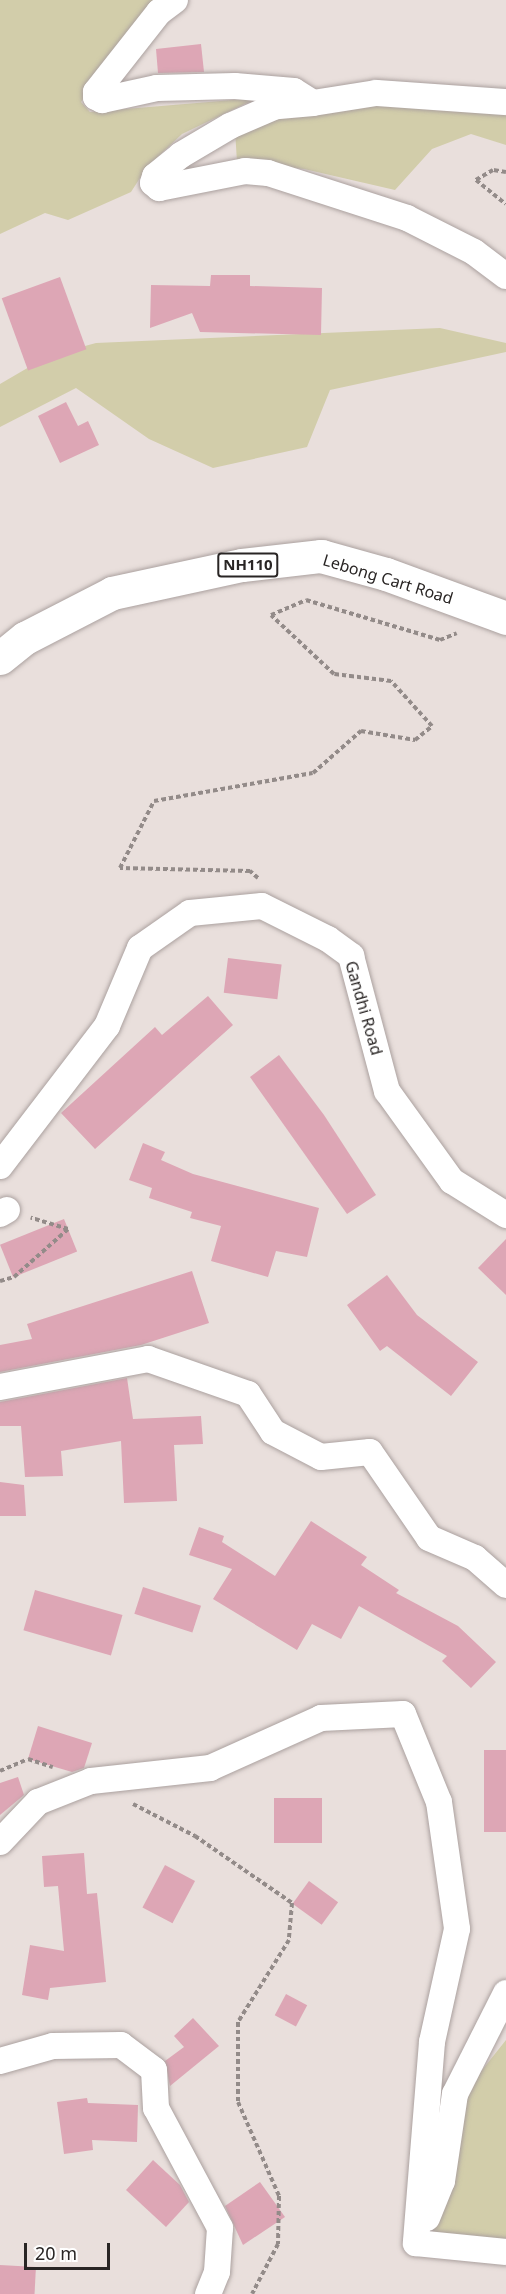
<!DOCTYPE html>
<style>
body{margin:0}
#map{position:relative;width:506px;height:2294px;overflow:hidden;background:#e9dfdc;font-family:"Noto Sans",sans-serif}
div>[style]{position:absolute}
.green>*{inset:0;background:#d2cdaa}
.building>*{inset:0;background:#dda6b5;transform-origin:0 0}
.path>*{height:4px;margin-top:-2px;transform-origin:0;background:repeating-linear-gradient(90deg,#938b89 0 4.5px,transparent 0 7.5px)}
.roads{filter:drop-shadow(0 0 2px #aba19f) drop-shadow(0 0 2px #aba19f)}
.street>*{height:26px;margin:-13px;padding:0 13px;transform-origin:13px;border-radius:13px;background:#fff}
.highway>*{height:33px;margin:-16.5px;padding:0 16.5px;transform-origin:16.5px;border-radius:16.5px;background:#fff}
span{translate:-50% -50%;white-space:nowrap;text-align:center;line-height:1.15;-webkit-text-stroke:4.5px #fff;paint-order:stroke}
.shield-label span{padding:2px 4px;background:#fff;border:2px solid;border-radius:4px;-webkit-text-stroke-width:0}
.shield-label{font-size:15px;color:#292524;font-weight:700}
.street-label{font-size:16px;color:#292524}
.scale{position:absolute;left:24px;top:2243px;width:86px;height:27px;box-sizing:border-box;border:3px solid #292524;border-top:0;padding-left:8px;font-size:18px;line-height:21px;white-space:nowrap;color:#292524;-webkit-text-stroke:4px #fff;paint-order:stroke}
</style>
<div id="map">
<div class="green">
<i style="clip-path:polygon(0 0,159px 0,150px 7px,81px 102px,90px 112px,257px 98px,182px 134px,147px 167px,131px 192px,68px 220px,45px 213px,0 234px)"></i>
<i style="clip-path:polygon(380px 99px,506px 109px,506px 145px,471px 134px,432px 149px,395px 190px,304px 169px,237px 162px,235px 130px,279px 113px)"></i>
<i style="clip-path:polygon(440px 328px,506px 343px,506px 352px,330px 390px,307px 447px,213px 468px,149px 439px,76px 388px,0 427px,0 384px,48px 356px,96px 343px)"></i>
<i style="clip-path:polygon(506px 2040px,506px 2247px,430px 2238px,452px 2180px,463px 2094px)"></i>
</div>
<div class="building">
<i style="clip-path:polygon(201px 44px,204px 72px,158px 73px,156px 49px)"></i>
<i style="clip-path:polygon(211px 275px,250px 275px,250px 286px,322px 288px,321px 335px,200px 332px,192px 313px,150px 328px,151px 285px,210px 286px)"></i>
<i style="left:60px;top:277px;width:77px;height:62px;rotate:70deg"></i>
<i style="clip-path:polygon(66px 402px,78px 426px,88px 421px,99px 445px,60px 463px,38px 416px)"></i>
<i style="left:228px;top:958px;width:54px;height:35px;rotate:7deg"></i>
<i style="clip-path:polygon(208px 996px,233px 1025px,95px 1149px,61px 1113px,155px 1027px,162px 1035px)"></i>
<i style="clip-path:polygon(279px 1055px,324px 1115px,376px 1195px,347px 1214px,250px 1077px)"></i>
<i style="clip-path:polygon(143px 1143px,165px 1152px,161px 1160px,193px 1174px,319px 1208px,307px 1257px,276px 1251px,268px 1277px,211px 1261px,221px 1226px,190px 1218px,192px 1212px,149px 1198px,152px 1188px,129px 1180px)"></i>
<i style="left:64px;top:1219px;width:35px;height:69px;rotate:68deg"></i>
<i style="clip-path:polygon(506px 1239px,506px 1295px,478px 1268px)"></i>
<i style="clip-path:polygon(192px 1271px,209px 1323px,141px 1345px,0 1372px,0 1345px,32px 1339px,27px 1324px)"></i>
<i style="clip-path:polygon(387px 1275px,417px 1315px,478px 1362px,451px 1396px,387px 1346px,380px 1351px,347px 1305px)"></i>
<i style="clip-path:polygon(127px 1378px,133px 1419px,201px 1416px,203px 1444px,174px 1445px,177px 1501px,124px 1503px,121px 1441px,61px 1451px,63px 1476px,25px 1477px,21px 1426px,0 1426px,0 1402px)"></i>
<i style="clip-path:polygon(0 1482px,24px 1485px,26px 1516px,0 1516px)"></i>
<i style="clip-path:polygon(311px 1521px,367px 1557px,361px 1565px,399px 1590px,396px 1593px,458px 1626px,496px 1662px,471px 1688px,442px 1661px,447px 1656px,359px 1606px,341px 1639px,312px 1624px,297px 1650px,213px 1599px,232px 1569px,189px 1555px,199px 1527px,224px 1536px,222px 1542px,275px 1576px)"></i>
<i style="left:143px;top:1587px;width:61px;height:28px;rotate:18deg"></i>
<i style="left:35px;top:1590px;width:91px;height:42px;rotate:16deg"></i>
<i style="clip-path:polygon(38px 1726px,92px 1743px,84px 1768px,72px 1772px,28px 1759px)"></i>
<i style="left:484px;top:1750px;width:22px;height:82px"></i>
<i style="clip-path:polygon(18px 1777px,24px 1795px,0 1815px,0 1783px)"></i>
<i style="left:274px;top:1798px;width:48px;height:45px"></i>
<i style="clip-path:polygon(84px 1853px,87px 1894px,97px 1893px,106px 1982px,50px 1988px,48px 2000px,22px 1995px,30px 1945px,64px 1951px,58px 1886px,44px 1887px,42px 1856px)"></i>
<i style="left:165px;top:1865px;width:34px;height:48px;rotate:28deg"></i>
<i style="left:309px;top:1881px;width:36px;height:28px;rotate:36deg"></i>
<i style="left:286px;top:1994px;width:24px;height:24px;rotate:28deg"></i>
<i style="clip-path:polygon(193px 2018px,219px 2046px,170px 2086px,165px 2061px,184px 2047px,174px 2036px)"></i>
<i style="clip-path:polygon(87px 2098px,88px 2103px,138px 2105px,137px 2142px,92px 2140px,93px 2150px,64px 2154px,57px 2102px)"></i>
<i style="clip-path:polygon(153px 2160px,180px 2185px,189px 2202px,166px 2227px,126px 2190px)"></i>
<i style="clip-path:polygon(260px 2182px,285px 2217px,243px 2245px,225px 2206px)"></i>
<i style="left:0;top:2265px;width:36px;height:29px;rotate:3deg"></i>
</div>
<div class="path">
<i style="left:506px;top:172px;width:13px;rotate:-171deg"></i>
<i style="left:493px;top:170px;width:20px;rotate:150deg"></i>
<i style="left:476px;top:180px;width:38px;rotate:39deg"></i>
<i style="left:258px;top:878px;width:11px;rotate:-139deg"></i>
<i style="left:250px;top:871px;width:130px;rotate:-178.7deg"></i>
<i style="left:120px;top:868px;width:75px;rotate:-63.1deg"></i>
<i style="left:154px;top:801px;width:161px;rotate:-10deg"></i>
<i style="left:313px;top:773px;width:64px;rotate:-41.2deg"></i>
<i style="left:361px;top:731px;width:55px;rotate:9.5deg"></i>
<i style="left:415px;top:740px;width:22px;rotate:-39deg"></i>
<i style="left:432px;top:726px;width:61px;rotate:-132.3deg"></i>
<i style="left:391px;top:681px;width:57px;rotate:-173deg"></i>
<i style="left:334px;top:674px;width:86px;rotate:-136.9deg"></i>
<i style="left:271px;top:615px;width:38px;rotate:-23deg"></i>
<i style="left:306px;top:600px;width:140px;rotate:16.6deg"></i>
<i style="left:440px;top:640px;width:18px;rotate:-22deg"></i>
<i style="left:0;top:1281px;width:15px;rotate:-16deg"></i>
<i style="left:14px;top:1277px;width:72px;rotate:-41.6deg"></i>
<i style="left:68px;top:1229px;width:39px;rotate:-163deg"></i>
<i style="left:0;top:1771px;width:30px;rotate:-23deg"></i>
<i style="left:28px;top:1759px;width:26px;rotate:18deg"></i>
<i style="left:133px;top:1804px;width:70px;rotate:27.3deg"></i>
<i style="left:195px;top:1836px;width:118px;rotate:34.6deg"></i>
<i style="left:292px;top:1903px;width:37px;rotate:95deg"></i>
<i style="left:289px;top:1940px;width:97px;rotate:121.9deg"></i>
<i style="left:238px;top:2022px;width:80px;rotate:90deg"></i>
<i style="left:238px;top:2102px;width:103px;rotate:66.4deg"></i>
<i style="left:279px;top:2196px;width:48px;rotate:91.2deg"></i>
<i style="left:278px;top:2244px;width:56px;rotate:117.5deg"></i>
</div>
<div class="roads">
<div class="street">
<i style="left:175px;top:0;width:20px;rotate:143deg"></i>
<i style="left:159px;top:12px;width:102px;rotate:128.2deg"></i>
<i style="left:96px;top:92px;width:5px;rotate:90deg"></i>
<i style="left:96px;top:97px;width:7px;rotate:27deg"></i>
<i style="left:102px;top:100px;width:56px;rotate:-12.3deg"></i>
<i style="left:157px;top:88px;width:78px;rotate:-1.5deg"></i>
<i style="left:235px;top:86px;width:59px;rotate:4.8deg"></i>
<i style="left:294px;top:91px;width:22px;rotate:32deg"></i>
<i style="left:313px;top:103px;width:37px;rotate:175deg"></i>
<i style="left:276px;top:106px;width:50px;rotate:156.5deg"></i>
<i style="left:230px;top:126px;width:57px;rotate:149.4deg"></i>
<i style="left:181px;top:155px;width:33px;rotate:141deg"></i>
<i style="left:155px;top:176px;width:7px;rotate:106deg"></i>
<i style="left:153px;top:183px;width:8px;rotate:40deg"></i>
<i style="left:159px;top:188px;width:88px;rotate:-11.2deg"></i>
<i style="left:245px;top:171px;width:23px;rotate:5deg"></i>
<i style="left:268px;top:173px;width:146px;rotate:17.9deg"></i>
<i style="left:407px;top:218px;width:75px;rotate:26.9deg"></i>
<i style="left:474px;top:252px;width:40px;rotate:37deg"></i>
<i style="left:313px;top:103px;width:64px;rotate:-9deg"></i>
<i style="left:376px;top:93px;width:130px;rotate:4deg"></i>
<i style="left:0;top:1166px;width:176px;rotate:-52.6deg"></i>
<i style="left:107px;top:1026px;width:85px;rotate:-67.1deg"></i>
<i style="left:140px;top:948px;width:61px;rotate:-35deg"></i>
<i style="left:190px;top:913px;width:72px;rotate:-5.6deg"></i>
<i style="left:262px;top:906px;width:74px;rotate:26.6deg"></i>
<i style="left:328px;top:939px;width:29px;rotate:36deg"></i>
<i style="left:351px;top:956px;width:140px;rotate:75.1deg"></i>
<i style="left:387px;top:1091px;width:111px;rotate:54.2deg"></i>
<i style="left:452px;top:1181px;width:64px;rotate:32.2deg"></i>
<i style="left:0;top:1214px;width:8px;rotate:-30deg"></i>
<i style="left:0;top:1387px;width:151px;rotate:-10.7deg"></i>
<i style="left:148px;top:1359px;width:106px;rotate:19.3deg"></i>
<i style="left:248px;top:1394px;width:45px;rotate:56.7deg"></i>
<i style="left:273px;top:1432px;width:54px;rotate:27.5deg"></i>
<i style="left:321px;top:1457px;width:49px;rotate:-5.8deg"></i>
<i style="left:370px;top:1452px;width:104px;rotate:55.5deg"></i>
<i style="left:429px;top:1538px;width:50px;rotate:23.5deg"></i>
<i style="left:475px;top:1558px;width:41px;rotate:41.1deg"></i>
<i style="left:0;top:1842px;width:55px;rotate:-46.5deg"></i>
<i style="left:38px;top:1802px;width:57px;rotate:-21.6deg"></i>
<i style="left:91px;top:1781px;width:120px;rotate:-6.2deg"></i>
<i style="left:210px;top:1768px;width:122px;rotate:-24.2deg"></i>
<i style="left:321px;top:1718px;width:82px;rotate:-2.8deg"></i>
<i style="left:403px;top:1714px;width:95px;rotate:67.8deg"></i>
<i style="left:439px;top:1802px;width:128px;rotate:81.9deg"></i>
<i style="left:457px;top:1929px;width:116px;rotate:102.5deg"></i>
<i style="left:432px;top:2042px;width:202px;rotate:94.6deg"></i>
<i style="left:0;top:2061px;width:55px;rotate:-15.8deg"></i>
<i style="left:53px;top:2046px;width:68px;rotate:-0.8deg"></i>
<i style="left:121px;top:2045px;width:41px;rotate:37.1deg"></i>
<i style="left:154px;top:2070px;width:38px;rotate:87deg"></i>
<i style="left:156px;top:2108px;width:136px;rotate:61.9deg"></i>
<i style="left:220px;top:2228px;width:44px;rotate:93.9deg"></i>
<i style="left:217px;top:2272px;width:24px;rotate:112deg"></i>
<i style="left:427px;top:2218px;width:40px;rotate:-68deg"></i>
<i style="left:442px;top:2181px;width:88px;rotate:-81.5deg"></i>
<i style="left:455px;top:2094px;width:113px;rotate:-63.2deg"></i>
<i style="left:416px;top:2243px;width:90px;rotate:5.7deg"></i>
</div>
<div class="highway">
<i style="left:0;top:658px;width:32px;rotate:-39deg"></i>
<i style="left:25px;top:638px;width:98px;rotate:-27.3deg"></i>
<i style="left:112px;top:593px;width:133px;rotate:-12.2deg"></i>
<i style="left:242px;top:565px;width:80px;rotate:-6.5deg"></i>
<i style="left:321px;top:556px;width:67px;rotate:15.5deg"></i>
<i style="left:386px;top:574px;width:128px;rotate:20.1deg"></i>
</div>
</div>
<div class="shield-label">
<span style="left:248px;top:565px">NH110</span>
</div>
<div class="street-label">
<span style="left:388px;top:579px;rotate:17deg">Lebong Cart Road</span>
<span style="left:364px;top:1008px;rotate:74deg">Gandhi Road</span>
</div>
<div class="scale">20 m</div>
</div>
